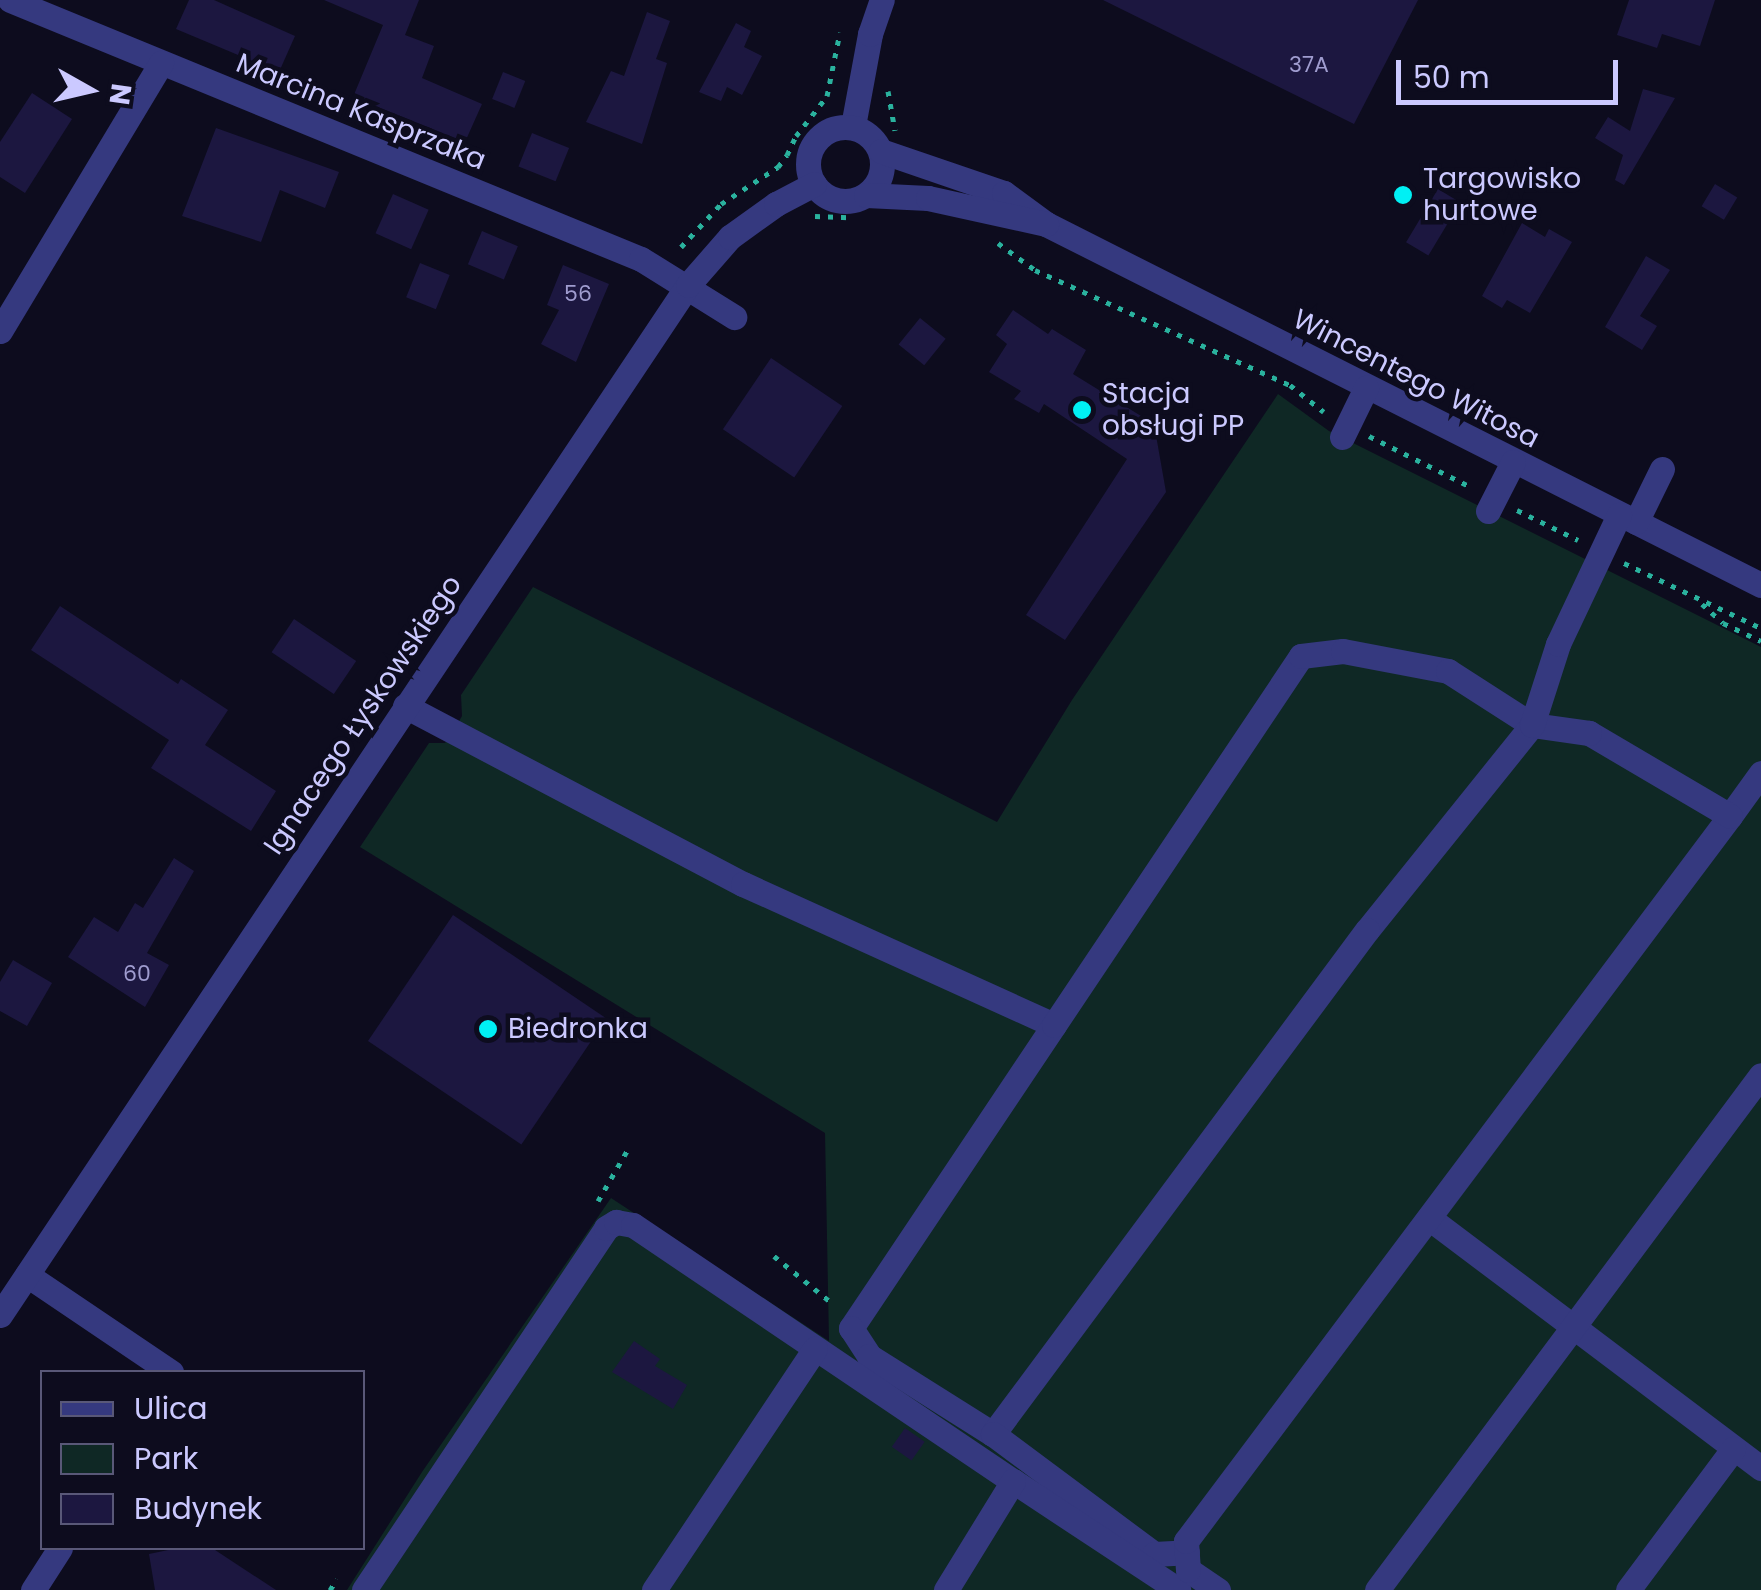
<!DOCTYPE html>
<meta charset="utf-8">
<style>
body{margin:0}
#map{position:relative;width:1761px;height:1590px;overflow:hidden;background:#0d0c1e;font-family:Poppins,sans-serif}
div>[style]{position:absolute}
.green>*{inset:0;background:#0f2825}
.building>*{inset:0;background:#1c1740;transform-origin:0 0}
.path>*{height:5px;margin-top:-2.5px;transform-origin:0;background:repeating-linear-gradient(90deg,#2ab29e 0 5px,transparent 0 13px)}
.minor>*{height:25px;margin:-12.5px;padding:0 12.5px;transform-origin:12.5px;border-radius:12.5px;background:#35397f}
.minor>.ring{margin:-12.5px;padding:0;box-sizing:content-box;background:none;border:25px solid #35397f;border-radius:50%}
.dots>*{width:28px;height:28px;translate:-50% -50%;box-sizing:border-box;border:5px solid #0d0c1e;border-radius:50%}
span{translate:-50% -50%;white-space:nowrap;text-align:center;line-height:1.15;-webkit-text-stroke:9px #0d0c1e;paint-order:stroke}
.number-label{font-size:22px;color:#9f9ccf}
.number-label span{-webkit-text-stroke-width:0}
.street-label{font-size:28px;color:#cbc9ff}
.poi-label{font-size:28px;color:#cbc9ff}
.left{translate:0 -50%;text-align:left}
.legend{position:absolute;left:40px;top:1370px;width:325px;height:180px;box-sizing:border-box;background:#0d0c1e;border:2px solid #595878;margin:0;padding:12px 18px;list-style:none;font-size:30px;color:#cbc9ff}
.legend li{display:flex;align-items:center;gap:20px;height:50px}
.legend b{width:50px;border:2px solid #595878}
.north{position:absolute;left:40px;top:40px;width:100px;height:100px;-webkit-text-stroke:8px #0d0c1e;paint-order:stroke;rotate:98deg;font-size:28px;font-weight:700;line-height:40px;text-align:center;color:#cbc9ff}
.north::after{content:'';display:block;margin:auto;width:35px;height:45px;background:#cbc9ff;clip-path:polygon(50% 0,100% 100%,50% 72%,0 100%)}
.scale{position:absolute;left:1396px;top:60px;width:222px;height:45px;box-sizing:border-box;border:5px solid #cbc9ff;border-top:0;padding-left:12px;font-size:30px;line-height:35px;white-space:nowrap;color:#cbc9ff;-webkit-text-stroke:8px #0d0c1e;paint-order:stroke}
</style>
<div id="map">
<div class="green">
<i style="clip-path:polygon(1278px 394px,1329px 431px,1761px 647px,1761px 1590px,347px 1590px,422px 1472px,611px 1198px,829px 1341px,825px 1133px,360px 847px,429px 743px,445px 743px,452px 733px,462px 716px,461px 695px,533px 587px,997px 822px,1072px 700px)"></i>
</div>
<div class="building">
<i style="clip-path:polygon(189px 0,214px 0,295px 36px,279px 72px,176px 29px)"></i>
<i style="clip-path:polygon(324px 0,419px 0,405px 35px,434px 46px,422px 78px,482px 104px,465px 142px,353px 97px,383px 25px)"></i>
<i style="clip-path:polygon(1103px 0,1418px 0,1354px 124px)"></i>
<i style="clip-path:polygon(1629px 0,1715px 0,1700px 46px,1662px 34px,1657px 48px,1617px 35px)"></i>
<i style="clip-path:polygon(647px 12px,670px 21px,656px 59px,667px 63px,642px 144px,586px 122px,611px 71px,624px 76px)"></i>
<i style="clip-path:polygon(736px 23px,751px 31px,744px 47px,762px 56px,742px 95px,727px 87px,721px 101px,699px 92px)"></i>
<i style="left:503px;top:72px;width:24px;height:29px;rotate:22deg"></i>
<i style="clip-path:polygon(1643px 89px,1675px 98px,1624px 185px,1615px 180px,1623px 155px,1595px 138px,1608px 117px,1630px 131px)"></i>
<i style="clip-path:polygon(32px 93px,72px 119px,25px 193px,0 177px,0 142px)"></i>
<i style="clip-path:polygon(216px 128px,339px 172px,325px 208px,280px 190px,261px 242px,182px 216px)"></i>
<i style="left:532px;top:133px;width:40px;height:36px;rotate:22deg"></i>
<i style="left:1715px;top:184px;width:26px;height:26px;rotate:31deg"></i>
<i style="left:1438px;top:189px;width:26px;height:62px;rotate:31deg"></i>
<i style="left:393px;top:194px;width:39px;height:43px;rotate:24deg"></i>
<i style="clip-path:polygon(1522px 223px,1545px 237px,1549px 229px,1572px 242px,1530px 313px,1507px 300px,1502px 308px,1482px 296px)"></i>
<i style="left:482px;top:231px;width:39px;height:36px;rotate:23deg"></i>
<i style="clip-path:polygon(1646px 256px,1670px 270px,1640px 316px,1657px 326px,1642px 350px,1605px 327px)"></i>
<i style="left:420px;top:263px;width:32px;height:37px;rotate:22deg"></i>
<i style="clip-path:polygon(563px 265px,609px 284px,576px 362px,541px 344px,559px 310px,547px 305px)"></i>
<i style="clip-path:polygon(1013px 310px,1048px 334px,1052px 329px,1086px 350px,1073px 374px,1154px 424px,1166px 492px,1065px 640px,1026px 615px,1127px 459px,1044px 404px,1039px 413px,1014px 399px,1021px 391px,989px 372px,1007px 344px,996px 335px)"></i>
<i style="left:920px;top:318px;width:33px;height:34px;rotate:39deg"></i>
<i style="left:771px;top:358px;width:86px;height:86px;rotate:34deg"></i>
<i style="clip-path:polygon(60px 606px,178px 684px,181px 679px,228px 710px,205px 745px,276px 791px,251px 831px,151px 768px,169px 740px,31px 650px)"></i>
<i style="left:294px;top:619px;width:75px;height:40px;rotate:34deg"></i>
<i style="clip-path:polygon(174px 858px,194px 871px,147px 953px,169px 965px,145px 1007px,68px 957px,94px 917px,118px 932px,135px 903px,143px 908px)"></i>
<i style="left:453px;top:915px;width:185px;height:152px;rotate:34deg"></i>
<i style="clip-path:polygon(13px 960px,52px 983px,27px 1026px,0 1011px,0 982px)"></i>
<i style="clip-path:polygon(634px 1341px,660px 1359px,655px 1366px,687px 1385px,673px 1409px,612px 1372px)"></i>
<i style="left:905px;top:1428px;width:24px;height:23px;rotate:35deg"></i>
<i style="clip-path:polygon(178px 1548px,212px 1548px,276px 1590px,155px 1590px,149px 1554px)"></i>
</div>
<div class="path">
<i style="left:888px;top:91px;width:40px;rotate:80deg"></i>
<i style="left:815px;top:216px;width:34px;rotate:2deg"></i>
<i style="left:998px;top:243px;width:46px;rotate:36.1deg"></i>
<i style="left:1035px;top:270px;width:280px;rotate:24.3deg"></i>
<i style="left:1290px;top:385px;width:43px;rotate:38.5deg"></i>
<i style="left:681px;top:247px;width:59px;rotate:-47.1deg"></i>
<i style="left:721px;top:204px;width:68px;rotate:-33deg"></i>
<i style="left:778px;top:167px;width:15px;rotate:-53deg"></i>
<i style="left:787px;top:155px;width:21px;rotate:-65deg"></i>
<i style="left:796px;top:136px;width:51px;rotate:-52.2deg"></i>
<i style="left:827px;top:96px;width:65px;rotate:-78.5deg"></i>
<i style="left:1396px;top:362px;width:91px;rotate:29.7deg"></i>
<i style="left:1369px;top:436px;width:114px;rotate:26.6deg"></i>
<i style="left:1517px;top:510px;width:68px;rotate:26.2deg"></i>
<i style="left:1624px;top:563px;width:152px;rotate:25.4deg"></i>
<i style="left:1702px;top:604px;width:28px;rotate:42deg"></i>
<i style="left:1723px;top:623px;width:42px;rotate:25.3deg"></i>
<i style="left:598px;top:1201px;width:58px;rotate:-59.9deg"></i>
<i style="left:774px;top:1256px;width:76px;rotate:39.1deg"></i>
<i style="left:330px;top:1590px;width:13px;rotate:-58deg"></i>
</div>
<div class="minor">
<i style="left:10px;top:0;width:682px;rotate:22.32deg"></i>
<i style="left:641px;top:259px;width:110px;rotate:31.9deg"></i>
<i style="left:853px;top:126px;width:94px;rotate:-79.5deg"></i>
<i style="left:870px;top:34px;width:36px;rotate:-71deg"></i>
<i class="ring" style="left:808px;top:127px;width:49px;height:49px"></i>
<i style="left:881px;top:151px;width:130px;rotate:18.9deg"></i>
<i style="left:1004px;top:193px;width:52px;rotate:36.4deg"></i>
<i style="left:1046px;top:224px;width:801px;rotate:26.79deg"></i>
<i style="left:866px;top:195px;width:62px;rotate:2.8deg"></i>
<i style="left:928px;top:198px;width:121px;rotate:12.4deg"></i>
<i style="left:0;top:331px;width:313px;rotate:-59deg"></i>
<i style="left:1342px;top:437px;width:55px;rotate:-63.9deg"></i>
<i style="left:1488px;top:511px;width:55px;rotate:-63deg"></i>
<i style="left:1636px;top:522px;width:59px;rotate:-63.9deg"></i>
<i style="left:405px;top:706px;width:382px;rotate:27.8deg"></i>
<i style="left:743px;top:884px;width:341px;rotate:24.4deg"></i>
<i style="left:1054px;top:1025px;width:365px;rotate:123.8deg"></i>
<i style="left:851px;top:1328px;width:33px;rotate:57deg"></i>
<i style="left:869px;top:1356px;width:146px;rotate:32.2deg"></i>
<i style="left:1730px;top:816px;width:53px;rotate:-54.2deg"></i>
<i style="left:1054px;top:1025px;width:444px;rotate:-56.2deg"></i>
<i style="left:1301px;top:656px;width:42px;rotate:-6.8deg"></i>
<i style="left:1343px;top:651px;width:107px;rotate:10.8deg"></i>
<i style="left:1448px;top:671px;width:100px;rotate:32.7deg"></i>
<i style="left:1532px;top:725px;width:263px;rotate:128.8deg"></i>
<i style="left:1367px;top:930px;width:628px;rotate:126.58deg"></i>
<i style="left:993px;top:1434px;width:201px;rotate:36.7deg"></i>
<i style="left:1154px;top:1554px;width:33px;rotate:-3deg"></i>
<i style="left:1429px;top:1218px;width:416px;rotate:37deg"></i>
<i style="left:27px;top:1275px;width:174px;rotate:34deg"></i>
<i style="left:0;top:1315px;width:1239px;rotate:-56.26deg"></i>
<i style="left:688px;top:285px;width:64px;rotate:-48.8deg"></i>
<i style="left:730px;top:237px;width:57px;rotate:-35.7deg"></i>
<i style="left:776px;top:204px;width:43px;rotate:-27.8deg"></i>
<i style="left:1013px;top:1481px;width:198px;rotate:33.4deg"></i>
<i style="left:33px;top:1590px;width:50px;rotate:-57.3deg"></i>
<i style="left:364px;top:1590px;width:435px;rotate:-56.2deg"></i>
<i style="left:606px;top:1228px;width:12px;rotate:-31deg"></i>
<i style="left:616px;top:1222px;width:17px;rotate:10deg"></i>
<i style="left:633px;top:1225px;width:458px;rotate:34deg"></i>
<i style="left:1013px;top:1481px;width:128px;rotate:121.6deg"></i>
<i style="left:654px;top:1590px;width:290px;rotate:-56.3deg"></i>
<i style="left:1218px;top:1590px;width:36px;rotate:-146deg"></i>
<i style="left:1188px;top:1570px;width:29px;rotate:-94deg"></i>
<i style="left:1186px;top:1541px;width:906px;rotate:-53.12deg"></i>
<i style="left:1730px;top:816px;width:164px;rotate:-149.5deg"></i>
<i style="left:1589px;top:733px;width:58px;rotate:-172deg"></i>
<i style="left:1532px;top:725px;width:85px;rotate:-72.2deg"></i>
<i style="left:1558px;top:644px;width:143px;rotate:-64.7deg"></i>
<i style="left:1377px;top:1590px;width:642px;rotate:-53.29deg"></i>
<i style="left:1628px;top:1590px;width:176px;rotate:-53.3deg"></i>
</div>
<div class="dots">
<i style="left:1403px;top:195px;background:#00f0f4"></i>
<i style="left:1082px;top:410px;background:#00f0f4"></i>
<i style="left:488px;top:1029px;background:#00f0f4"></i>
</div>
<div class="number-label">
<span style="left:1309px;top:65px">37A</span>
<span style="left:578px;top:294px">56</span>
<span style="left:137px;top:974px">60</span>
</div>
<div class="street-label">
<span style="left:361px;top:112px;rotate:22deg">Marcina Kasprzaka</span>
<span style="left:1416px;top:379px;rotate:27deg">Wincentego Witosa</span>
<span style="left:363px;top:715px;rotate:-56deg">Ignacego Łyskowskiego</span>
</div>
<div class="poi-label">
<span class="left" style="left:1423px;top:195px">Targowisko<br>hurtowe</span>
<span class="left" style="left:1102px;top:410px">Stacja<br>obsługi PP</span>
<span class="left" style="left:508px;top:1029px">Biedronka</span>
</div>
<ul class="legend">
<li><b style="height:12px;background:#35397f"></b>Ulica</li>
<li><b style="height:28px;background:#0f2825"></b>Park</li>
<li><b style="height:28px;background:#1c1740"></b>Budynek</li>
</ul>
<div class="north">N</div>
<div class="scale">50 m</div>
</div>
